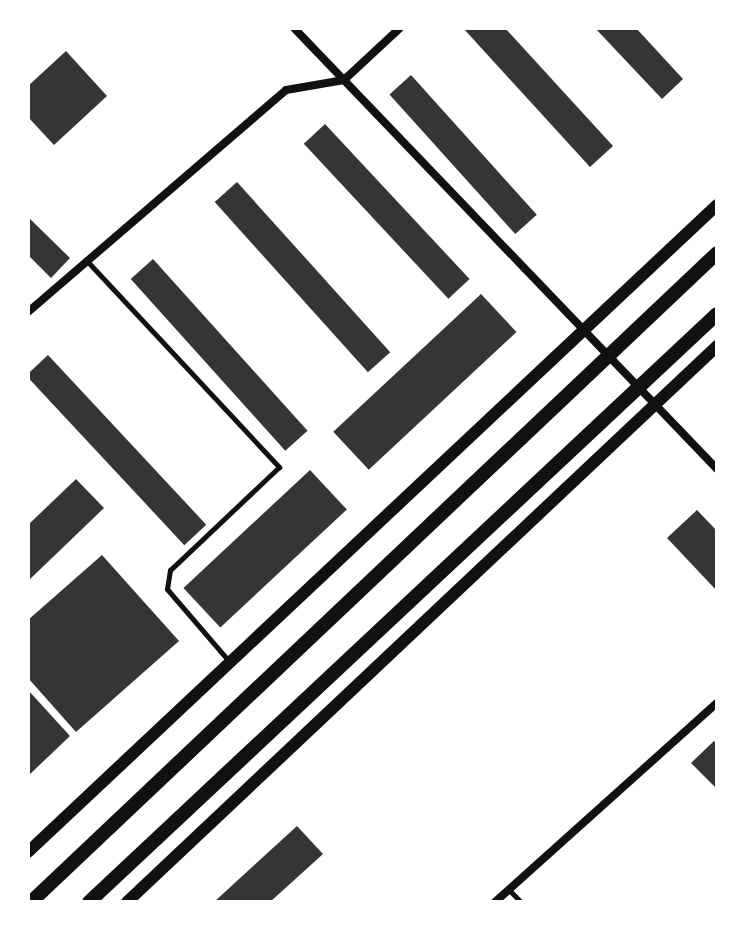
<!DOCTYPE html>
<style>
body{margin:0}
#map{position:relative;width:745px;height:930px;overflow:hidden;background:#fff;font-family:Manrope,sans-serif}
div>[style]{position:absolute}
.building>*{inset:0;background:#353535;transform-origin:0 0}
.service>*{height:5px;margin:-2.5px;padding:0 2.5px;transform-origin:2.5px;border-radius:2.5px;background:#111}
.minor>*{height:8px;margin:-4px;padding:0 4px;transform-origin:4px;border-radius:4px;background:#111}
.tertiary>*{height:12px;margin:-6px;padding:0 6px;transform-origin:6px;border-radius:6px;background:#111}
.secondary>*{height:14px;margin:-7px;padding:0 7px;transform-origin:7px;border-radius:7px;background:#111}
span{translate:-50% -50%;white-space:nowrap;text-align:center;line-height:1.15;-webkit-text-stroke:8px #fff;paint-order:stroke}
.frame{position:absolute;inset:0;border:30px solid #fff;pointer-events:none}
</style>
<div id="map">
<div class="building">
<i style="clip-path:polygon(463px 28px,505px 28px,613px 146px,590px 167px)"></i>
<i style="clip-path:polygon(595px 28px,636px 28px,683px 79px,662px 99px)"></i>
<i style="clip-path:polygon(66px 51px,107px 96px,54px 145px,28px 117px,28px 86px)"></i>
<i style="left:411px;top:75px;width:188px;height:29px;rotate:48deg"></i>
<i style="left:325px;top:124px;width:212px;height:29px;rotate:47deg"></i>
<i style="left:237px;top:182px;width:229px;height:30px;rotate:48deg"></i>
<i style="clip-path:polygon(28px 217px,70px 258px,51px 278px,28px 255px)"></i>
<i style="left:153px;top:259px;width:231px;height:30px;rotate:48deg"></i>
<i style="left:481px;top:294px;width:52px;height:202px;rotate:47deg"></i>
<i style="left:48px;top:355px;width:232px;height:30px;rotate:47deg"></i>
<i style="left:310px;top:470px;width:54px;height:173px;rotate:47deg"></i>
<i style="clip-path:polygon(76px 479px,104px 508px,28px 581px,28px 525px)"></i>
<i style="clip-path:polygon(697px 510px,717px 531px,717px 591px,667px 538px)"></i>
<i style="clip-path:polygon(102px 555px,179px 641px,76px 732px,28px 678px,28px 620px)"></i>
<i style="clip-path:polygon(28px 690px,70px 736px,28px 776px)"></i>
<i style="clip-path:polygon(714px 741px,717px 744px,717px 789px,691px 763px)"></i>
<i style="clip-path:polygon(297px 826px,323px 854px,270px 902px,214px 902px)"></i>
</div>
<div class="service">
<i style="left:87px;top:261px;width:282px;rotate:47deg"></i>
<i style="left:279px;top:467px;width:150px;rotate:136.6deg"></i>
<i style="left:170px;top:570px;width:19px;rotate:99deg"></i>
<i style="left:167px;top:589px;width:94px;rotate:49.3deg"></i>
<i style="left:509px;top:890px;width:17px;rotate:45deg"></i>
</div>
<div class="minor">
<i style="left:294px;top:28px;width:611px;rotate:46.19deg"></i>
<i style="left:28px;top:312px;width:340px;rotate:-40.7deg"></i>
<i style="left:286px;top:90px;width:59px;rotate:-9.8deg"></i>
<i style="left:344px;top:80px;width:76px;rotate:-42.9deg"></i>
<i style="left:495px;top:902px;width:298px;rotate:-41.9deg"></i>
</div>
<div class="tertiary">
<i style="left:28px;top:852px;width:945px;rotate:-43.2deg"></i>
<i style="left:127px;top:902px;width:811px;rotate:-43.3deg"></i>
</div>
<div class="secondary">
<i style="left:31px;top:902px;width:944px;rotate:-43.41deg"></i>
<i style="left:89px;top:902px;width:860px;rotate:-43.12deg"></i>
</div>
<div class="frame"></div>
</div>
